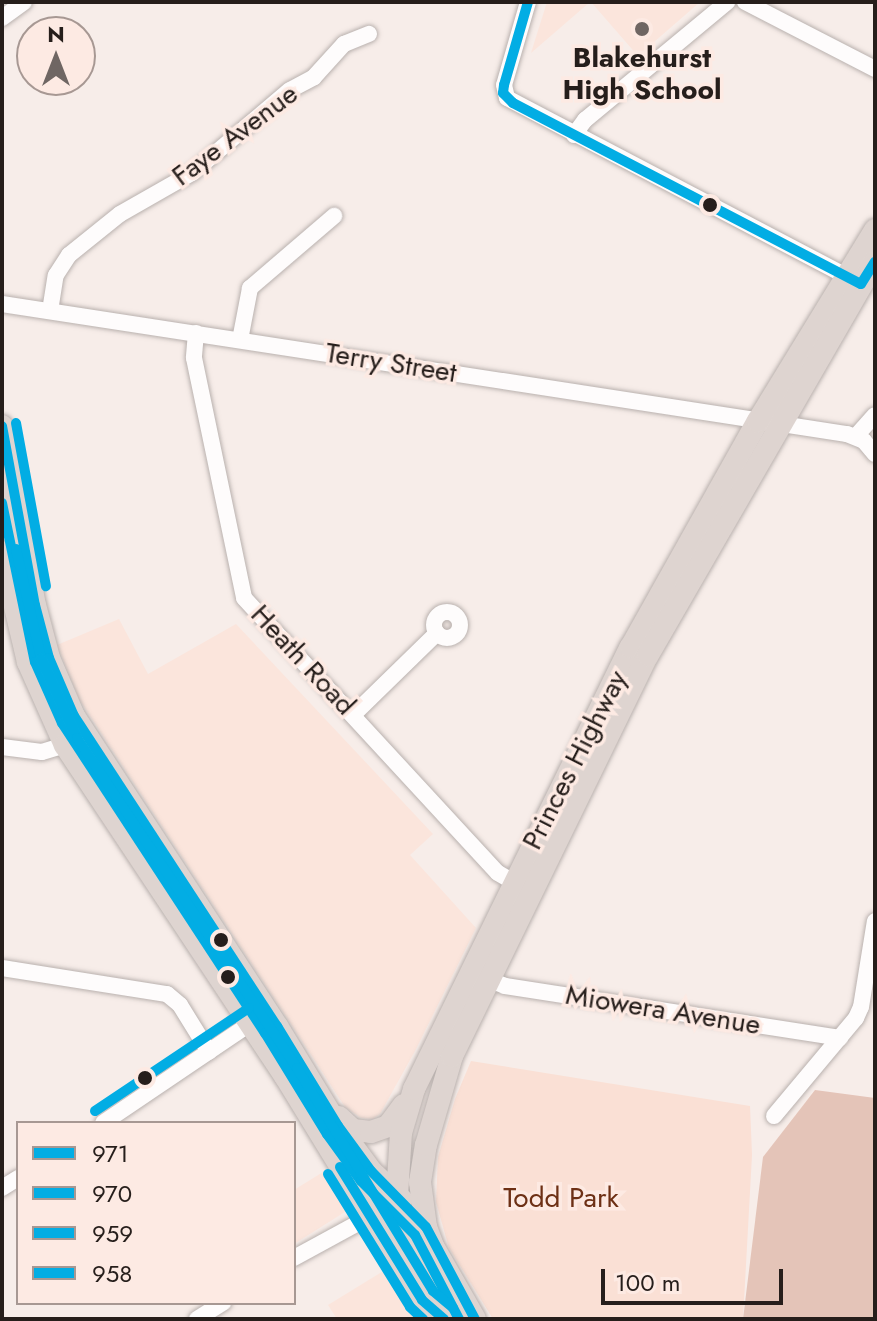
<!DOCTYPE html>
<style>
body{margin:0}
#map{position:relative;width:877px;height:1321px;overflow:hidden;background:#f7ede9;font-family:Jost,sans-serif}
div>[style]{position:absolute}
.built>*{inset:0;background:#fbe5dc}
.green>*{inset:0;background:#fae0d5}
.forest>*{inset:0;background:#e4c4b8}
.roads{filter:drop-shadow(0 0 2px #b9b1ae) drop-shadow(0 0 2px #b9b1ae)}
.minor>*{height:16px;margin:-8px;padding:0 8px;transform-origin:8px;border-radius:8px;background:#fefcfc}
.minor>.ring{margin:-8px;padding:0;box-sizing:content-box;background:none;border:16px solid #fefcfc;border-radius:50%}
.highway>*{height:22px;margin:-11px;padding:0 11px;transform-origin:11px;border-radius:11px;background:#ded4d0}
.bus-1>*{height:10px;margin:-5px;padding:0 5px;transform-origin:5px;border-radius:5px;background:#02ade4}
.bus-2>*{height:10px;margin:-5px;padding:0 5px;transform-origin:5px;border-radius:5px;background:#02ade4}
.bus-3>*{height:10px;margin:-5px;padding:0 5px;transform-origin:5px;border-radius:5px;background:#02ade4}
.bus-4>*{height:10px;margin:-5px;padding:0 5px;transform-origin:5px;border-radius:5px;background:#02ade4}
.dots>*{width:22px;height:22px;translate:-50% -50%;box-sizing:border-box;border:4px solid #fdeae3;border-radius:50%}
span{translate:-50% -50%;white-space:nowrap;text-align:center;line-height:1.15;-webkit-text-stroke:7px #fdeae3;paint-order:stroke}
.poi-label{font-size:28px;color:#261e1b;font-weight:700}
.street-label{font-size:28px;color:#261e1b}
.park-label{font-size:28px;color:#6d3015}
.frame{position:absolute;inset:0;border:4px solid #261e1b;pointer-events:none}
.legend{position:absolute;left:16px;top:1121px;width:280px;height:184px;box-sizing:border-box;background:#fdeae3;border:2px solid #a79893;margin:0;padding:10px 14px;list-style:none;font-size:24px;color:#261e1b}
.legend li{display:flex;align-items:center;gap:16px;height:40px}
.legend b{width:40px;border:2px solid #a79893}
.north{position:absolute;left:16px;top:16px;width:80px;height:80px;box-sizing:border-box;background:#fdeae3;border:2px solid #a79893;border-radius:50%;rotate:0deg;font-size:22px;font-weight:700;line-height:32px;text-align:center;color:#261e1b}
.north::after{content:'';display:block;margin:auto;width:28px;height:36px;background:#6f6663;clip-path:polygon(50% 0,100% 100%,50% 72%,0 100%)}
.scale{position:absolute;left:601px;top:1269px;width:182px;height:36px;box-sizing:border-box;border:4px solid #261e1b;border-top:0;padding-left:10px;font-size:24px;line-height:28px;white-space:nowrap;color:#261e1b;-webkit-text-stroke:6px #fdeae3;paint-order:stroke}
</style>
<div id="map">
<div class="built">
<i style="clip-path:polygon(547px 2px,590px 2px,531px 53px)"></i>
<i style="clip-path:polygon(591px 2px,700px 2px,638px 56px)"></i>
<i style="clip-path:polygon(119px 619px,148px 674px,236px 624px,433px 834px,410px 855px,476px 928px,415px 1051px,380px 1114px,373px 1119px,361px 1118px,345px 1107px,79px 699px,57px 645px)"></i>
<i style="clip-path:polygon(323px 1172px,348px 1210px,294px 1244px,294px 1190px)"></i>
<i style="clip-path:polygon(385px 1270px,416px 1319px,337px 1319px,328px 1305px)"></i>
</div>
<div class="green">
<i style="clip-path:polygon(471px 1061px,750px 1106px,752px 1155px,743px 1319px,493px 1319px,449px 1248px,436px 1202px,438px 1157px,455px 1099px)"></i>
</div>
<div class="forest">
<i style="clip-path:polygon(815px 1090px,875px 1098px,875px 1319px,743px 1319px,763px 1157px)"></i>
</div>
<div class="roads">
<div class="minor">
<i style="left:528px;top:2px;width:86px;rotate:106.1deg"></i>
<i style="left:504px;top:85px;width:13px;rotate:77deg"></i>
<i style="left:507px;top:98px;width:394px;rotate:27.7deg"></i>
<i style="left:745px;top:2px;width:146px;rotate:27.3deg"></i>
<i style="left:2px;top:18px;width:27px;rotate:-36deg"></i>
<i style="left:574px;top:135px;width:19px;rotate:-54deg"></i>
<i style="left:585px;top:120px;width:185px;rotate:-39.7deg"></i>
<i style="left:2px;top:304px;width:855px;rotate:8.75deg"></i>
<i style="left:847px;top:434px;width:18px;rotate:22deg"></i>
<i style="left:864px;top:441px;width:17px;rotate:50deg"></i>
<i style="left:50px;top:311px;width:36px;rotate:-81deg"></i>
<i style="left:56px;top:275px;width:24px;rotate:-57deg"></i>
<i style="left:69px;top:255px;width:65px;rotate:-38.8deg"></i>
<i style="left:120px;top:214px;width:83px;rotate:-29.7deg"></i>
<i style="left:192px;top:173px;width:128px;rotate:-40.3deg"></i>
<i style="left:290px;top:90px;width:27px;rotate:-28deg"></i>
<i style="left:314px;top:77px;width:45px;rotate:-47.7deg"></i>
<i style="left:344px;top:44px;width:27px;rotate:-22deg"></i>
<i style="left:196px;top:333px;width:25px;rotate:95deg"></i>
<i style="left:194px;top:358px;width:245px;rotate:78.2deg"></i>
<i style="left:244px;top:598px;width:374px;rotate:47.3deg"></i>
<i style="left:498px;top:873px;width:30px;rotate:30deg"></i>
<i style="left:240px;top:340px;width:53px;rotate:-79.1deg"></i>
<i style="left:250px;top:288px;width:111px;rotate:-40.6deg"></i>
<i style="left:856px;top:436px;width:28px;rotate:-48deg"></i>
<i class="ring" style="left:434px;top:612px;width:10px;height:10px"></i>
<i style="left:354px;top:714px;width:116px;rotate:-44.3deg"></i>
<i style="left:2px;top:747px;width:40px;rotate:7.1deg"></i>
<i style="left:42px;top:752px;width:24px;rotate:-17deg"></i>
<i style="left:2px;top:968px;width:167px;rotate:9deg"></i>
<i style="left:167px;top:994px;width:17px;rotate:40deg"></i>
<i style="left:180px;top:1005px;width:55px;rotate:58.3deg"></i>
<i style="left:487px;top:979px;width:19px;rotate:21deg"></i>
<i style="left:505px;top:986px;width:339px;rotate:8.8deg"></i>
<i style="left:774px;top:1116px;width:128px;rotate:-50.1deg"></i>
<i style="left:856px;top:1018px;width:12px;rotate:-66deg"></i>
<i style="left:861px;top:1007px;width:87px;rotate:-80.8deg"></i>
<i style="left:103px;top:1123px;width:186px;rotate:-34deg"></i>
<i style="left:2px;top:1188px;width:19px;rotate:-32deg"></i>
<i style="left:294px;top:1258px;width:88px;rotate:-28.6deg"></i>
<i style="left:197px;top:1319px;width:31px;rotate:-32deg"></i>
</div>
<div class="highway">
<i style="left:2px;top:426px;width:182px;rotate:79.6deg"></i>
<i style="left:35px;top:605px;width:55px;rotate:75.2deg"></i>
<i style="left:49px;top:658px;width:63px;rotate:66.7deg"></i>
<i style="left:74px;top:716px;width:371px;rotate:56.8deg"></i>
<i style="left:277px;top:1026px;width:117px;rotate:58.6deg"></i>
<i style="left:338px;top:1126px;width:56px;rotate:53.7deg"></i>
<i style="left:371px;top:1171px;width:42px;rotate:43.1deg"></i>
<i style="left:2px;top:552px;width:113px;rotate:76.7deg"></i>
<i style="left:28px;top:662px;width:91px;rotate:66deg"></i>
<i style="left:65px;top:745px;width:397px;rotate:56.4deg"></i>
<i style="left:285px;top:1076px;width:263px;rotate:58.5deg"></i>
<i style="left:422px;top:1300px;width:29px;rotate:41deg"></i>
<i style="left:339px;top:1117px;width:19px;rotate:43deg"></i>
<i style="left:353px;top:1130px;width:18px;rotate:6deg"></i>
<i style="left:371px;top:1132px;width:18px;rotate:-19deg"></i>
<i style="left:388px;top:1126px;width:26px;rotate:-53deg"></i>
<i style="left:444px;top:1319px;width:30px;rotate:-105deg"></i>
<i style="left:436px;top:1290px;width:61px;rotate:-117.4deg"></i>
<i style="left:408px;top:1236px;width:41px;rotate:-105.4deg"></i>
<i style="left:397px;top:1196px;width:63px;rotate:-86.4deg"></i>
<i style="left:401px;top:1133px;width:46px;rotate:-73.5deg"></i>
<i style="left:414px;top:1089px;width:492px;rotate:-63.9deg"></i>
<i style="left:631px;top:647px;width:259px;rotate:-60.7deg"></i>
<i style="left:758px;top:421px;width:224px;rotate:-58.5deg"></i>
<i style="left:475px;top:1319px;width:84px;rotate:-119.9deg"></i>
<i style="left:433px;top:1246px;width:20px;rotate:-110deg"></i>
<i style="left:426px;top:1227px;width:45px;rotate:-97.6deg"></i>
<i style="left:420px;top:1182px;width:37px;rotate:-81deg"></i>
<i style="left:426px;top:1145px;width:93px;rotate:-73.7deg"></i>
<i style="left:452px;top:1056px;width:446px;rotate:-64deg"></i>
<i style="left:648px;top:655px;width:454px;rotate:-60deg"></i>
</div>
</div>
<div class="bus-1">
<i style="left:2px;top:426px;width:182px;rotate:79.6deg"></i>
<i style="left:35px;top:605px;width:55px;rotate:75.2deg"></i>
<i style="left:49px;top:658px;width:63px;rotate:66.7deg"></i>
<i style="left:74px;top:716px;width:371px;rotate:56.8deg"></i>
<i style="left:277px;top:1026px;width:117px;rotate:58.6deg"></i>
<i style="left:338px;top:1126px;width:56px;rotate:53.7deg"></i>
<i style="left:371px;top:1171px;width:78px;rotate:45.5deg"></i>
<i style="left:426px;top:1227px;width:104px;rotate:62deg"></i>
<i style="left:340px;top:1167px;width:156px;rotate:58.3deg"></i>
<i style="left:422px;top:1300px;width:29px;rotate:41deg"></i>
</div>
<div class="bus-2">
<i style="left:2px;top:503px;width:162px;rotate:78.3deg"></i>
<i style="left:35px;top:662px;width:67px;rotate:66.1deg"></i>
<i style="left:62px;top:723px;width:371px;rotate:56.8deg"></i>
<i style="left:265px;top:1033px;width:119px;rotate:58.5deg"></i>
<i style="left:327px;top:1134px;width:58px;rotate:54.1deg"></i>
<i style="left:361px;top:1181px;width:76px;rotate:45deg"></i>
<i style="left:415px;top:1235px;width:95px;rotate:62.4deg"></i>
<i style="left:328px;top:1174px;width:156px;rotate:58.3deg"></i>
<i style="left:410px;top:1307px;width:18px;rotate:43deg"></i>
</div>
<div class="bus-3">
<i style="left:16px;top:423px;width:166px;rotate:79.6deg"></i>
<i style="left:16px;top:549px;width:112px;rotate:77.1deg"></i>
<i style="left:41px;top:658px;width:88px;rotate:65.8deg"></i>
<i style="left:77px;top:738px;width:397px;rotate:56.3deg"></i>
<i style="left:297px;top:1068px;width:261px;rotate:58.6deg"></i>
<i style="left:433px;top:1291px;width:26px;rotate:40deg"></i>
<i style="left:95px;top:1111px;width:185px;rotate:-33.8deg"></i>
</div>
<div class="bus-4">
<i style="left:528px;top:2px;width:86px;rotate:106.1deg"></i>
<i style="left:504px;top:85px;width:8px;rotate:97deg"></i>
<i style="left:503px;top:93px;width:14px;rotate:45deg"></i>
<i style="left:513px;top:103px;width:392px;rotate:27.5deg"></i>
<i style="left:861px;top:284px;width:26px;rotate:-58deg"></i>
</div>
<div class="dots">
<i style="left:642px;top:29px;background:#6f6663"></i>
<i style="left:710px;top:205px;background:#261e1b"></i>
<i style="left:221px;top:940px;background:#261e1b"></i>
<i style="left:228px;top:977px;background:#261e1b"></i>
<i style="left:145px;top:1078px;background:#261e1b"></i>
</div>
<div class="poi-label">
<span style="left:642px;top:74px">Blakehurst<br>High School</span>
</div>
<div class="street-label">
<span style="left:235px;top:135px;rotate:-37deg">Faye Avenue</span>
<span style="left:391px;top:363px;rotate:9deg">Terry Street</span>
<span style="left:303px;top:660px;rotate:47deg">Heath Road</span>
<span style="left:575px;top:760px;rotate:-63deg">Princes Highway</span>
<span style="left:663px;top:1010px;rotate:9deg">Miowera Avenue</span>
</div>
<div class="park-label">
<span style="left:561px;top:1198px">Todd Park</span>
</div>
<div class="frame"></div>
<ul class="legend">
<li><b style="height:10px;background:#02ade4"></b>971</li>
<li><b style="height:10px;background:#02ade4"></b>970</li>
<li><b style="height:10px;background:#02ade4"></b>959</li>
<li><b style="height:10px;background:#02ade4"></b>958</li>
</ul>
<div class="north">N</div>
<div class="scale">100 m</div>
</div>
